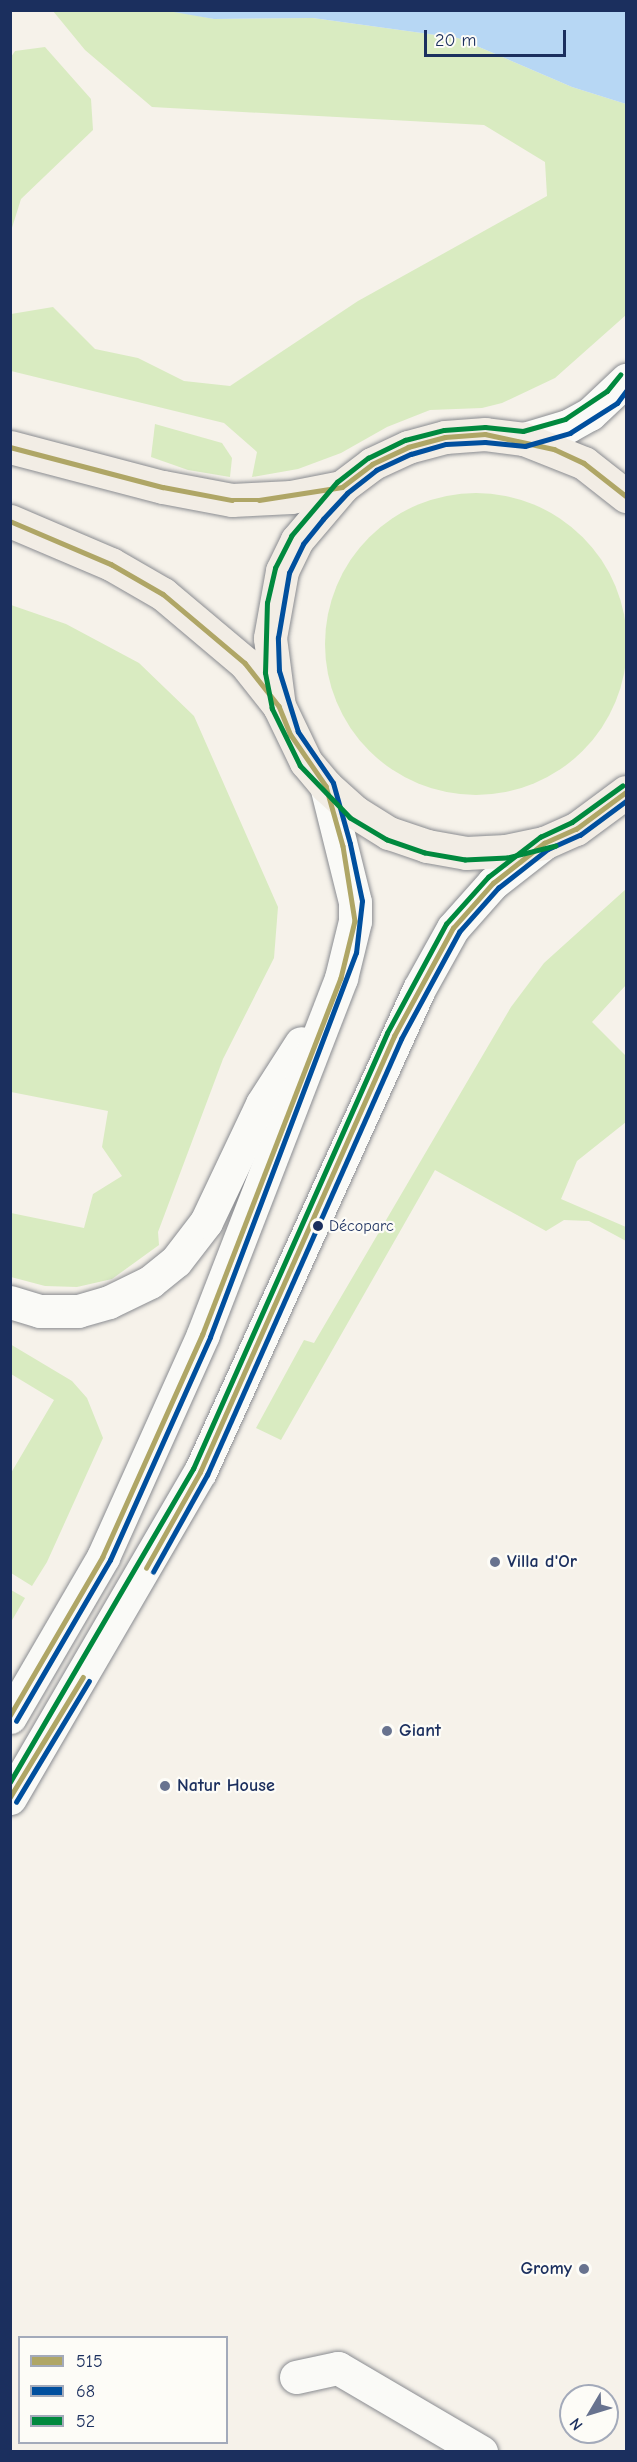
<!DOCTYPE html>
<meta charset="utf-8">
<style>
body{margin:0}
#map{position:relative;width:637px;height:2462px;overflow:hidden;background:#f6f2ea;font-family:"Comic Neue",sans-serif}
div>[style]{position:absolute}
.green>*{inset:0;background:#d9ebc1}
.round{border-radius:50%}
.water>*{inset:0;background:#b7d7f4}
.roads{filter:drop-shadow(0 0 2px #8a8c91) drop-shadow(0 0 2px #8a8c91)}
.street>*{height:33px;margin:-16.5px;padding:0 16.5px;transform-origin:16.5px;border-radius:16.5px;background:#fafaf7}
.secondary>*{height:33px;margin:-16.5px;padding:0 16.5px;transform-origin:16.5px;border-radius:16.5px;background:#fafaf7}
.primary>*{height:33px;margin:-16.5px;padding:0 16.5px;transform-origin:16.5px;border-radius:16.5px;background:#f2ede5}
.bus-1>*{height:4.5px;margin:-2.25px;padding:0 2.25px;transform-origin:2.25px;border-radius:2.25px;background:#afa666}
.bus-2>*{height:4.5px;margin:-2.25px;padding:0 2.25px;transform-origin:2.25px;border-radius:2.25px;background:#004f9e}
.bus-3>*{height:4.5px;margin:-2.25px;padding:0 2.25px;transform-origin:2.25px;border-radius:2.25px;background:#00893e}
.dots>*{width:16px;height:16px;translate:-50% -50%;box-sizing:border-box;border:3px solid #fdfcf7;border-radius:50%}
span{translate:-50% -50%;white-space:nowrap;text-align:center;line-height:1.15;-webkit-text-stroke:4.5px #fdfcf7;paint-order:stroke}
.bus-label{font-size:16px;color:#1b2f5e}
.left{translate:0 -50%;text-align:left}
.poi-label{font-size:18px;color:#1b2f5e;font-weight:700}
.right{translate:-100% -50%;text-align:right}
.frame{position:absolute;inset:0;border:12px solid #1b2f5e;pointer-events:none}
.legend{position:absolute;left:18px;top:2336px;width:210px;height:108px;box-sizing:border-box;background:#fdfcf7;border:2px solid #a3aaba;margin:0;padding:8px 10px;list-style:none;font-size:18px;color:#1b2f5e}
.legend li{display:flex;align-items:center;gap:12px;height:30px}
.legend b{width:30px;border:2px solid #a3aaba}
.north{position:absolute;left:559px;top:2384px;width:60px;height:60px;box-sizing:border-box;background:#fdfcf7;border:2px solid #a3aaba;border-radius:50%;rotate:232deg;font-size:16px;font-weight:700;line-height:24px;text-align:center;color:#1b2f5e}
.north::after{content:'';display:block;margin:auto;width:21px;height:27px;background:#68738f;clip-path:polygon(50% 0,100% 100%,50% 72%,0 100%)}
.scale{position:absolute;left:424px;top:30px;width:142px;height:27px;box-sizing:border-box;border:3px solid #1b2f5e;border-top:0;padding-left:8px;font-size:18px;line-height:21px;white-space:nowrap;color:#1b2f5e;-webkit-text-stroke:4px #fdfcf7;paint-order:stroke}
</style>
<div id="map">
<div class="green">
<i style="clip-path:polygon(168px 10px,214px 19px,313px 18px,458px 38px,572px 87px,626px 104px,626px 315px,555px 378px,502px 403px,482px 408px,430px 410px,387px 427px,341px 453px,298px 469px,252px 477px,257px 452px,224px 423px,11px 371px,11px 314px,53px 307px,95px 349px,138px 358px,184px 381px,230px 386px,358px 301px,547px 196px,545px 162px,484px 125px,152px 107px,85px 50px,53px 11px)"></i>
<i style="clip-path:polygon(45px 47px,91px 99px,93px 130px,21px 199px,11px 231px,11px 57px,15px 51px)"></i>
<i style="clip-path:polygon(155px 424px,222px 443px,232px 458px,230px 477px,188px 470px,151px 457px)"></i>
<i class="round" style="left:325px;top:493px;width:302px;height:302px"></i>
<i style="clip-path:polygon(11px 605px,66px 624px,139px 663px,194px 716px,278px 907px,274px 958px,223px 1059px,158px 1232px,159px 1245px,112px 1279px,77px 1287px,45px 1286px,11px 1277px,11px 1213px,84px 1228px,93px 1194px,122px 1176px,102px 1147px,108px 1111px,11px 1092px)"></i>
<i style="clip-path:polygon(626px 889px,626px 985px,592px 1022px,626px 1056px,626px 1122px,577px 1161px,561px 1199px,626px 1227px,626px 1241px,589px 1221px,564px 1220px,546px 1231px,435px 1170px,281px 1440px,256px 1428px,304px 1340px,314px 1343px,511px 1007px,544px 963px)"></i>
<i style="clip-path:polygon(10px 1344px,72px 1381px,87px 1398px,103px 1438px,47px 1562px,32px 1586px,11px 1573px,11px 1473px,54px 1400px,11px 1374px)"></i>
<i style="clip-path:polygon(11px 1590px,25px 1598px,11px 1622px)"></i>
</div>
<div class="water">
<i style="clip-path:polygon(168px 11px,626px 11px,626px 104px,572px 87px,458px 38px,313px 18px,214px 19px)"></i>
</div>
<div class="roads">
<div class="street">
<i style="left:296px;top:2377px;width:43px;rotate:-12.1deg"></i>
<i style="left:338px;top:2368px;width:166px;rotate:30.4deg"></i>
</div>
<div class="secondary">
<i style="left:524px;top:439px;width:46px;rotate:-16.5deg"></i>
<i style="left:568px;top:426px;width:25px;rotate:-29deg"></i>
<i style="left:590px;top:414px;width:50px;rotate:-43.4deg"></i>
<i style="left:10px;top:1302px;width:31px;rotate:17deg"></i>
<i style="left:40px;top:1311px;width:38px"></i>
<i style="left:78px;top:1311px;width:32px;rotate:-16deg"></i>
<i style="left:109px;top:1302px;width:46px;rotate:-26deg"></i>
<i style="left:150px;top:1282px;width:33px;rotate:-39deg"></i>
<i style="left:176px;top:1261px;width:49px;rotate:-52.4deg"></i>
<i style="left:206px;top:1222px;width:131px;rotate:-64.6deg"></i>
<i style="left:262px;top:1104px;width:72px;rotate:-57.4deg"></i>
<i style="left:10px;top:1717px;width:185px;rotate:-59.8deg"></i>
<i style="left:103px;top:1557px;width:244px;rotate:-65.8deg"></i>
<i style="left:203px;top:1334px;width:382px;rotate:-68.8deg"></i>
<i style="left:341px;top:978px;width:59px;rotate:-76.2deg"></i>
<i style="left:355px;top:921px;width:19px;rotate:-90deg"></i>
<i style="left:355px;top:902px;width:120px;rotate:-104deg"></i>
<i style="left:10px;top:1798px;width:377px;rotate:-59.8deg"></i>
<i style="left:200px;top:1472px;width:530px;rotate:-65.61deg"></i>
<i style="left:419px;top:989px;width:70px;rotate:-60.9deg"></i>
<i style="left:453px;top:928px;width:60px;rotate:-48.4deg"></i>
<i style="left:493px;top:883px;width:65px;rotate:-38.1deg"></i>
</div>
<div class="primary">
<i style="left:10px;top:447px;width:158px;rotate:14.7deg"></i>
<i style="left:163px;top:487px;width:70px;rotate:10.7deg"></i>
<i style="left:232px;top:500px;width:59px;rotate:-2.9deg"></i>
<i style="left:291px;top:497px;width:52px;rotate:-11.1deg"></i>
<i style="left:626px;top:496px;width:53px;rotate:-141.8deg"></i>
<i style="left:584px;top:463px;width:65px;rotate:-158.2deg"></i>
<i style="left:524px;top:439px;width:39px;rotate:-173deg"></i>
<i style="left:485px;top:434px;width:40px;rotate:175.7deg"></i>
<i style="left:445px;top:437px;width:38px;rotate:165deg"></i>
<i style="left:408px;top:447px;width:40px;rotate:155deg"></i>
<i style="left:372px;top:464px;width:38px;rotate:143deg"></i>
<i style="left:342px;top:487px;width:70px;rotate:130.3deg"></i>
<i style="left:297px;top:540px;width:34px;rotate:116deg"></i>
<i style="left:282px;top:571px;width:68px;rotate:100.2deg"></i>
<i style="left:270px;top:638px;width:69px;rotate:82.5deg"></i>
<i style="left:279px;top:706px;width:62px;rotate:64.3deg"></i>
<i style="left:306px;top:762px;width:31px;rotate:50deg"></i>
<i style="left:326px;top:786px;width:39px;rotate:42deg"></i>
<i style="left:355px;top:812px;width:40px;rotate:32deg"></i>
<i style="left:389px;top:833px;width:40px;rotate:18.9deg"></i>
<i style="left:427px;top:846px;width:40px;rotate:10deg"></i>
<i style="left:466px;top:853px;width:40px;rotate:-2.9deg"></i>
<i style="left:506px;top:851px;width:39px;rotate:-12deg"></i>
<i style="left:544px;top:843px;width:35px;rotate:-24deg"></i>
<i style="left:576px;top:829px;width:62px;rotate:-36.5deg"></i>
<i style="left:10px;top:521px;width:110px;rotate:23.1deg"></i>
<i style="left:111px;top:564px;width:60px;rotate:30deg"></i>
<i style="left:163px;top:594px;width:107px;rotate:40.1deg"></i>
<i style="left:245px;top:663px;width:50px;rotate:51.5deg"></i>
</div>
</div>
<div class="bus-1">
<i style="left:10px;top:447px;width:158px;rotate:14.7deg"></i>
<i style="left:163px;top:487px;width:70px;rotate:10.7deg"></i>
<i style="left:232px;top:500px;width:27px"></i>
<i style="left:259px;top:500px;width:84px;rotate:-8.9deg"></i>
<i style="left:342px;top:487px;width:38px;rotate:-37deg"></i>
<i style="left:372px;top:464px;width:40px;rotate:-25deg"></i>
<i style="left:408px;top:447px;width:38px;rotate:-15deg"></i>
<i style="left:445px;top:437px;width:40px;rotate:-4.3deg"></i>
<i style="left:485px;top:434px;width:71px;rotate:12.3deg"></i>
<i style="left:554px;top:449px;width:33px;rotate:25deg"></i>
<i style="left:584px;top:463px;width:53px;rotate:38.2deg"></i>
<i style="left:10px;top:521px;width:110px;rotate:23.1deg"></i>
<i style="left:111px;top:564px;width:60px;rotate:30deg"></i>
<i style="left:163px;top:594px;width:107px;rotate:40.1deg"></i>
<i style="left:245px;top:663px;width:55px;rotate:51.7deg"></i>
<i style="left:279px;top:706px;width:31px;rotate:68deg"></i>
<i style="left:291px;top:735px;width:62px;rotate:55.5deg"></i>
<i style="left:326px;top:786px;width:62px;rotate:74.2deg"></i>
<i style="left:343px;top:846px;width:76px;rotate:80.9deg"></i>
<i style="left:355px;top:921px;width:59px;rotate:103.8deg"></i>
<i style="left:341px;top:978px;width:382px;rotate:111.2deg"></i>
<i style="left:203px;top:1334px;width:244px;rotate:114.2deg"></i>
<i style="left:103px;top:1557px;width:184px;rotate:120.3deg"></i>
<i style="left:146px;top:1568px;width:110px;rotate:-60.6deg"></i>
<i style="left:200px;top:1472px;width:477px;rotate:-66deg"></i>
<i style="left:394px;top:1036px;width:123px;rotate:-61.4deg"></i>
<i style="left:453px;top:928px;width:60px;rotate:-48.4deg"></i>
<i style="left:493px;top:883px;width:65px;rotate:-38.1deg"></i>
<i style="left:544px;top:843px;width:35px;rotate:-24deg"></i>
<i style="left:576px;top:829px;width:62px;rotate:-36.5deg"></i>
<i style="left:10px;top:1797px;width:140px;rotate:-58.7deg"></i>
</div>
<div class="bus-2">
<i style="left:153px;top:1572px;width:111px;rotate:-60.9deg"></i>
<i style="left:207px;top:1475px;width:477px;rotate:-66deg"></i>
<i style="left:401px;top:1039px;width:122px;rotate:-61.5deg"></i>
<i style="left:459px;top:932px;width:59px;rotate:-48.4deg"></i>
<i style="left:498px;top:888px;width:63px;rotate:-38deg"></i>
<i style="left:548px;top:849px;width:35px;rotate:-24deg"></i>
<i style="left:580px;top:835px;width:57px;rotate:-36.5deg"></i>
<i style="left:16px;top:1721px;width:186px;rotate:-59.7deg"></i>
<i style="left:110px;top:1560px;width:244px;rotate:-65.8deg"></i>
<i style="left:210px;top:1337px;width:411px;rotate:-69.2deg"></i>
<i style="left:356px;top:953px;width:52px;rotate:-83.4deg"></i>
<i style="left:362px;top:901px;width:58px;rotate:-101.9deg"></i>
<i style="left:350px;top:844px;width:63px;rotate:-105.6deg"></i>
<i style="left:333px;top:783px;width:62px;rotate:-124.5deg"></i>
<i style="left:298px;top:732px;width:64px;rotate:-107.3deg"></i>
<i style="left:279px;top:671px;width:33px;rotate:-92deg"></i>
<i style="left:278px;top:638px;width:66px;rotate:-80.4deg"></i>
<i style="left:289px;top:573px;width:32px;rotate:-64deg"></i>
<i style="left:303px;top:544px;width:32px;rotate:-51deg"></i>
<i style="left:323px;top:519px;width:35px;rotate:-47deg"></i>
<i style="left:347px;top:493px;width:37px;rotate:-38deg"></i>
<i style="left:376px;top:470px;width:38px;rotate:-25deg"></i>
<i style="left:411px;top:454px;width:36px;rotate:-16deg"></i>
<i style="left:446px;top:444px;width:39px;rotate:-3deg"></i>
<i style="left:485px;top:442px;width:40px;rotate:5.7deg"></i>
<i style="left:525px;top:446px;width:47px;rotate:-16.1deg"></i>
<i style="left:570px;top:433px;width:56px;rotate:-32.6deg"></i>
<i style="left:617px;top:403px;width:15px;rotate:-53deg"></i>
<i style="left:16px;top:1802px;width:141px;rotate:-58.9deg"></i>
</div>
<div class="bus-3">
<i style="left:556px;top:846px;width:50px;rotate:166.2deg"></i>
<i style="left:507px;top:858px;width:42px;rotate:177.3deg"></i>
<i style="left:465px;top:860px;width:41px;rotate:-170.1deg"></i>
<i style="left:425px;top:853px;width:40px;rotate:-161.1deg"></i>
<i style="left:387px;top:840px;width:43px;rotate:-149.3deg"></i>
<i style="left:350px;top:818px;width:72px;rotate:-133.9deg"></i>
<i style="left:300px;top:766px;width:64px;rotate:-116.2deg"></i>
<i style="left:272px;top:709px;width:37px;rotate:-101deg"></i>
<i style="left:265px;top:673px;width:70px;rotate:-88.4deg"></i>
<i style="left:267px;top:603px;width:36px;rotate:-77deg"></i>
<i style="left:275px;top:568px;width:36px;rotate:-63deg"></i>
<i style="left:291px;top:536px;width:71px;rotate:-49.6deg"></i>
<i style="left:337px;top:482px;width:39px;rotate:-38deg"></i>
<i style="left:368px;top:458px;width:41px;rotate:-25.9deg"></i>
<i style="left:405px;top:440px;width:40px;rotate:-14.4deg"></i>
<i style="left:444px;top:430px;width:41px;rotate:-4.2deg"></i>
<i style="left:485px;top:427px;width:38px;rotate:6deg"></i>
<i style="left:523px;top:431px;width:44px;rotate:-15.9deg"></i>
<i style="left:565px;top:419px;width:50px;rotate:-33.7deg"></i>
<i style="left:607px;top:391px;width:21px;rotate:-51deg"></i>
<i style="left:10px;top:1782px;width:363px;rotate:-59.7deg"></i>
<i style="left:193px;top:1469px;width:477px;rotate:-66deg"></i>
<i style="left:387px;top:1033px;width:124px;rotate:-61.6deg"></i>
<i style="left:446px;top:924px;width:63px;rotate:-48.2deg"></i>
<i style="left:488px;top:877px;width:66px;rotate:-37.6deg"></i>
<i style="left:540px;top:837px;width:35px;rotate:-25deg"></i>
<i style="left:572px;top:822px;width:62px;rotate:-35.8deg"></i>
</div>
<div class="dots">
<i style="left:318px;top:1226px;background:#1b2f5e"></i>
<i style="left:495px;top:1562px;background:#68738f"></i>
<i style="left:387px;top:1731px;background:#68738f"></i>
<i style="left:165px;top:1786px;background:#68738f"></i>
<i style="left:584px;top:2269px;background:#68738f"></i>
</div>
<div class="bus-label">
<span class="left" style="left:329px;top:1226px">Décoparc</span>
</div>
<div class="poi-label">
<span class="left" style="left:507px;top:1562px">Villa d'Or</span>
<span class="left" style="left:399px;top:1731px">Giant</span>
<span class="left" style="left:177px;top:1786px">Natur House</span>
<span class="right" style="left:572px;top:2269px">Gromy</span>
</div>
<div class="frame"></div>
<ul class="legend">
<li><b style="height:8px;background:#afa666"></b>515</li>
<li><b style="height:8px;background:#004f9e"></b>68</li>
<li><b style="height:8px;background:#00893e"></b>52</li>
</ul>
<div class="north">N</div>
<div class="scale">20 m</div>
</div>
